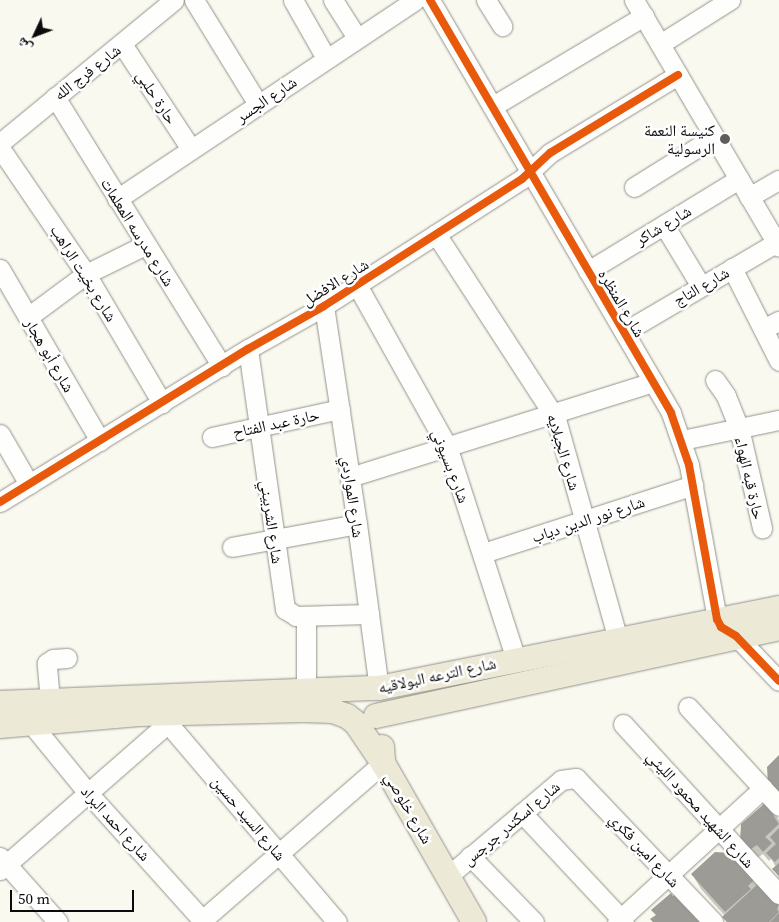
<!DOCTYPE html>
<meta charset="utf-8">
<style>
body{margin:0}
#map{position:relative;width:779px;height:922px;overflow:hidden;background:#faf9ef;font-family:"Source Serif 4","Noto Naskh Arabic",serif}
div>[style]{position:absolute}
.shadow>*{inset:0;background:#0003}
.building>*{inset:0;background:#9c9b95}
.roads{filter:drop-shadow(0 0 1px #93928e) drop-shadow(0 0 1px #93928e)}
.minor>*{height:19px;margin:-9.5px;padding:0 9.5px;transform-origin:9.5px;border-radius:9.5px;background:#fefefd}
.major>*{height:24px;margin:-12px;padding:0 12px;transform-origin:12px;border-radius:12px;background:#ecead6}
.cycleway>*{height:8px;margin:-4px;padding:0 4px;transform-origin:4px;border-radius:4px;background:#e8590c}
.dots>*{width:14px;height:14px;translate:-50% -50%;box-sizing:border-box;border:2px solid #fff;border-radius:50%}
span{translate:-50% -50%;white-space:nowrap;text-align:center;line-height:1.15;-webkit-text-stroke:5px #fff;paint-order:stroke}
.street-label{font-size:16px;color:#0b0b0b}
.poi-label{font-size:16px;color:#0b0b0b}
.right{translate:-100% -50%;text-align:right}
.north{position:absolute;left:10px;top:10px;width:50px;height:50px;-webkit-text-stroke:4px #fff;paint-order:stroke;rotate:227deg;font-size:14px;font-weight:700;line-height:20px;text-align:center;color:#0b0b0b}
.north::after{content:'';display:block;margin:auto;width:18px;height:22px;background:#0b0b0b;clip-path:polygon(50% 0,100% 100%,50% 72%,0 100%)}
.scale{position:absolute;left:10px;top:890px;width:124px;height:22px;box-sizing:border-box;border:2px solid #0b0b0b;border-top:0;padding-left:6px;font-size:15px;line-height:18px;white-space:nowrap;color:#0b0b0b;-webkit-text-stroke:4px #fff;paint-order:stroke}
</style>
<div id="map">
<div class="shadow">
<i style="clip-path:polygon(775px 813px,779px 820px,779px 878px,774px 869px,776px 867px,771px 859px,769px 861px,763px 854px,754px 860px,741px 841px)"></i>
<i style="clip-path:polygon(692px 874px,754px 880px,779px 907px,779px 922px,727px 922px,724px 917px,725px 916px,701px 889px)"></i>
</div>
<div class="building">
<i style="clip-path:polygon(779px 755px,779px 796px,768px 784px,767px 767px)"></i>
<i style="clip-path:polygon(764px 804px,767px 807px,769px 805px,776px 812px,773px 815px,779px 824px,765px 837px,772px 843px,763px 852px,757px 845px,748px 851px,740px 842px,741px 824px)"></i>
<i style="clip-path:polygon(779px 828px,779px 858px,775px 862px,766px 853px,776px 844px,770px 837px)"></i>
<i style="clip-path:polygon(715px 852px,731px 853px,755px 879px,748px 886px,751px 889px,725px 912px,691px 874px)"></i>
<i style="clip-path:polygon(779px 863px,779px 876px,772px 869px)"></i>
<i style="clip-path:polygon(759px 883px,779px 905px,777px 909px,779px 912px,769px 922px,727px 922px,722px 917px)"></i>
<i style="clip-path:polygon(679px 891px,704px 917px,699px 922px,653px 922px,650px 919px,656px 915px,651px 910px,671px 893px,673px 896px)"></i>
<i style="clip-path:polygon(779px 913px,779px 922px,770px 922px)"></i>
</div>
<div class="roads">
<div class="minor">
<i style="left:194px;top:0;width:122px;rotate:58.4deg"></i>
<i style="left:293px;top:0;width:67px;rotate:60.4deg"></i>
<i style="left:333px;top:0;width:45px;rotate:57.7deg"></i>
<i style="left:430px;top:0;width:478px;rotate:59.7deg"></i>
<i style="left:671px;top:413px;width:55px;rotate:70.9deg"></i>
<i style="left:689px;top:465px;width:157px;rotate:79.7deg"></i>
<i style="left:717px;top:619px;width:9px;rotate:63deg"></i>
<i style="left:721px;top:627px;width:17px;rotate:31deg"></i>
<i style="left:736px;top:636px;width:62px;rotate:46.3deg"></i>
<i style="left:486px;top:0;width:31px;rotate:58deg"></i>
<i style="left:634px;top:0;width:286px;rotate:59.6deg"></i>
<i style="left:122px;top:44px;width:126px;rotate:56.7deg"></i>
<i style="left:660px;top:44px;width:83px;rotate:-32.2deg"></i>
<i style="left:55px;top:97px;width:317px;rotate:58.2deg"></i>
<i style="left:493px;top:106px;width:176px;rotate:-30.8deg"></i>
<i style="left:0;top:143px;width:225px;rotate:-39.4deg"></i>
<i style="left:0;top:148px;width:153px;rotate:55.7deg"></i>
<i style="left:86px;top:274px;width:150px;rotate:59.5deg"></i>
<i style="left:634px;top:187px;width:94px;rotate:-32deg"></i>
<i style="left:749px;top:197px;width:34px;rotate:-30deg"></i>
<i style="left:117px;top:199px;width:358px;rotate:-33.7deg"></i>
<i style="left:664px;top:225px;width:71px;rotate:58.8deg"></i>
<i style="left:436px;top:234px;width:221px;rotate:57deg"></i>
<i style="left:556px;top:419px;width:229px;rotate:74.3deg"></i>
<i style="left:732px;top:268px;width:104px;rotate:63.2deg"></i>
<i style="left:0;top:269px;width:199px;rotate:59.8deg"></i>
<i style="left:588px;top:271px;width:177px;rotate:-31.4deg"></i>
<i style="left:357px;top:285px;width:184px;rotate:60.8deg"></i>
<i style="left:447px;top:446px;width:224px;rotate:72.1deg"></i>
<i style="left:324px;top:306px;width:220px;rotate:81.4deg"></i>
<i style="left:357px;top:524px;width:165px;rotate:82.4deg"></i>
<i style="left:28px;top:317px;width:72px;rotate:-36.6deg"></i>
<i style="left:86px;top:274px;width:66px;rotate:-26.2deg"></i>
<i style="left:763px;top:329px;width:18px;rotate:-27deg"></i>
<i style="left:624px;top:332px;width:180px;rotate:-30.4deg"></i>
<i style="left:248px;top:349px;width:263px;rotate:81.9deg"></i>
<i style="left:285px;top:609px;width:13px;rotate:32deg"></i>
<i style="left:296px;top:616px;width:73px;rotate:-1.6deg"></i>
<i style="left:715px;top:380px;width:19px;rotate:55deg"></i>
<i style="left:726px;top:396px;width:35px;rotate:68deg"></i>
<i style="left:739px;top:428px;width:103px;rotate:77deg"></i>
<i style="left:0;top:434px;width:58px;rotate:59.9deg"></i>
<i style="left:212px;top:437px;width:131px;rotate:-12.3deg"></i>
<i style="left:682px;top:440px;width:99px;rotate:-11.7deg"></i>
<i style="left:350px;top:477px;width:318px;rotate:-17.4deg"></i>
<i style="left:0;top:502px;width:291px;rotate:-31.7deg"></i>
<i style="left:248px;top:349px;width:87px;rotate:-29.5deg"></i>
<i style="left:324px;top:306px;width:235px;rotate:-32.7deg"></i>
<i style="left:522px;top:179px;width:38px;rotate:-43deg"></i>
<i style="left:550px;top:153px;width:150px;rotate:-31.4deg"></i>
<i style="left:232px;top:547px;width:127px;rotate:-10.4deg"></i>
<i style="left:483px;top:553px;width:221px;rotate:-17.9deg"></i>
<i style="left:306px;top:690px;width:74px;rotate:-90deg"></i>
<i style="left:50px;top:701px;width:38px;rotate:-95deg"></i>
<i style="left:47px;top:663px;width:7px;rotate:-34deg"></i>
<i style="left:53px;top:659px;width:14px;rotate:-4deg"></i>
<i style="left:688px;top:707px;width:134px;rotate:47.4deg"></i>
<i style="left:160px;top:714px;width:273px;rotate:49.6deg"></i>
<i style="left:30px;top:722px;width:92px;rotate:50.8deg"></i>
<i style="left:88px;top:793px;width:173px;rotate:48deg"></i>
<i style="left:623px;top:724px;width:231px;rotate:47.5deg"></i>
<i style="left:522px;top:813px;width:149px;rotate:46.9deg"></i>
<i style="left:470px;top:856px;width:92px;rotate:45.9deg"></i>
<i style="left:0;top:857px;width:87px;rotate:48.3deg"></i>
<i style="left:0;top:870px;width:223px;rotate:-41.2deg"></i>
<i style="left:448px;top:876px;width:148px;rotate:-40.3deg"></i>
<i style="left:561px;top:780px;width:15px;rotate:-8deg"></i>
<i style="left:576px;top:778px;width:199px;rotate:46.4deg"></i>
<i style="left:200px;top:922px;width:242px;rotate:-41deg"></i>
<i style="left:617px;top:922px;width:198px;rotate:-42.5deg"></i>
</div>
<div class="major">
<i style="left:0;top:703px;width:379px;rotate:-2.3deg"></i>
<i style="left:379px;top:688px;width:408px;rotate:-11.3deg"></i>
<i style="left:376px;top:716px;width:412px;rotate:-12.3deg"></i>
<i style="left:0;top:726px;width:142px;rotate:-4.9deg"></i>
<i style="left:141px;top:714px;width:163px;rotate:-1.4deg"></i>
<i style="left:304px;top:710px;width:29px;rotate:2deg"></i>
<i style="left:333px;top:711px;width:15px;rotate:20deg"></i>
<i style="left:347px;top:716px;width:11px;rotate:38deg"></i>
<i style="left:356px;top:723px;width:48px;rotate:56deg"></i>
<i style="left:382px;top:747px;width:16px;rotate:86deg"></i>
<i style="left:383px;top:763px;width:183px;rotate:60.2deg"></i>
</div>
</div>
<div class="cycleway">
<i style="left:430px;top:0;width:478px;rotate:59.7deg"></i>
<i style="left:671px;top:413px;width:55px;rotate:70.9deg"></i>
<i style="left:689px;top:465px;width:157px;rotate:79.7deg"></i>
<i style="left:717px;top:619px;width:9px;rotate:63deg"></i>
<i style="left:721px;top:627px;width:17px;rotate:31deg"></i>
<i style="left:736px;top:636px;width:62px;rotate:46.3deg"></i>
<i style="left:0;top:502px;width:291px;rotate:-31.7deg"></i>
<i style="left:248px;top:349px;width:87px;rotate:-29.5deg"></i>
<i style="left:324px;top:306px;width:235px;rotate:-32.7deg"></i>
<i style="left:522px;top:179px;width:38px;rotate:-43deg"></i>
<i style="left:550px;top:153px;width:150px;rotate:-31.4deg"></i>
</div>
<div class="dots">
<i style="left:725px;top:139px;background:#5f5e5b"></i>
</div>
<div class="street-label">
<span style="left:87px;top:72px;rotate:-38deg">شارع فرج الله</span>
<span style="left:157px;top:97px;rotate:57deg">حارة حلبي</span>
<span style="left:266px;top:99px;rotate:-34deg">شارع الجسر</span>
<span style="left:663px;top:225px;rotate:-31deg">شارع شاكر</span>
<span style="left:138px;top:232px;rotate:58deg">شارع مدرسه المعلمات</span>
<span style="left:84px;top:273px;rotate:58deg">شارع بخيت الراهب</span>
<span style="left:335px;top:282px;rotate:-32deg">شارع الافضل</span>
<span style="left:701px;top:286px;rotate:-30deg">شارع التاج</span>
<span style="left:622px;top:303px;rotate:59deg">شارع المنظره</span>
<span style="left:50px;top:355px;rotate:60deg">شارع أبو هجار</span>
<span style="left:276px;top:423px;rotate:-12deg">حارة عبد الفتاح</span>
<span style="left:564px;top:452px;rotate:73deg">شارع الجبلايه</span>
<span style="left:451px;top:466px;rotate:69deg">شارع بسيوني</span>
<span style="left:750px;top:478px;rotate:77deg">حارة قبه الهواء</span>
<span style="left:353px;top:497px;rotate:82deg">شارع المواردي</span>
<span style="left:588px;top:519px;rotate:-18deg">شارع نور الدين دياب</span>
<span style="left:272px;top:522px;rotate:82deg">شارع الشربيني</span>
<span style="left:437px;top:675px;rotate:-12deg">شارع الترعه البولاقيه</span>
<span style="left:409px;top:808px;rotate:60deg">شارع خلوصي</span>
<span style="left:701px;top:809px;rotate:48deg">شارع الشهيد محمود الليثي</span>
<span style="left:249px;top:818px;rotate:50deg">شارع السيد حسين</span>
<span style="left:116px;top:823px;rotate:48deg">شارع احمد البراد</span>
<span style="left:511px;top:823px;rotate:-40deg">شارع اسكندر جرجس</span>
<span style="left:645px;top:850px;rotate:47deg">شارع امين فكري</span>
</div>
<div class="poi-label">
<span class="right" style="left:715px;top:139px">كنيسة النعمة<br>الرسولية</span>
</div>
<div class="north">ش</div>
<div class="scale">50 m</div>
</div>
